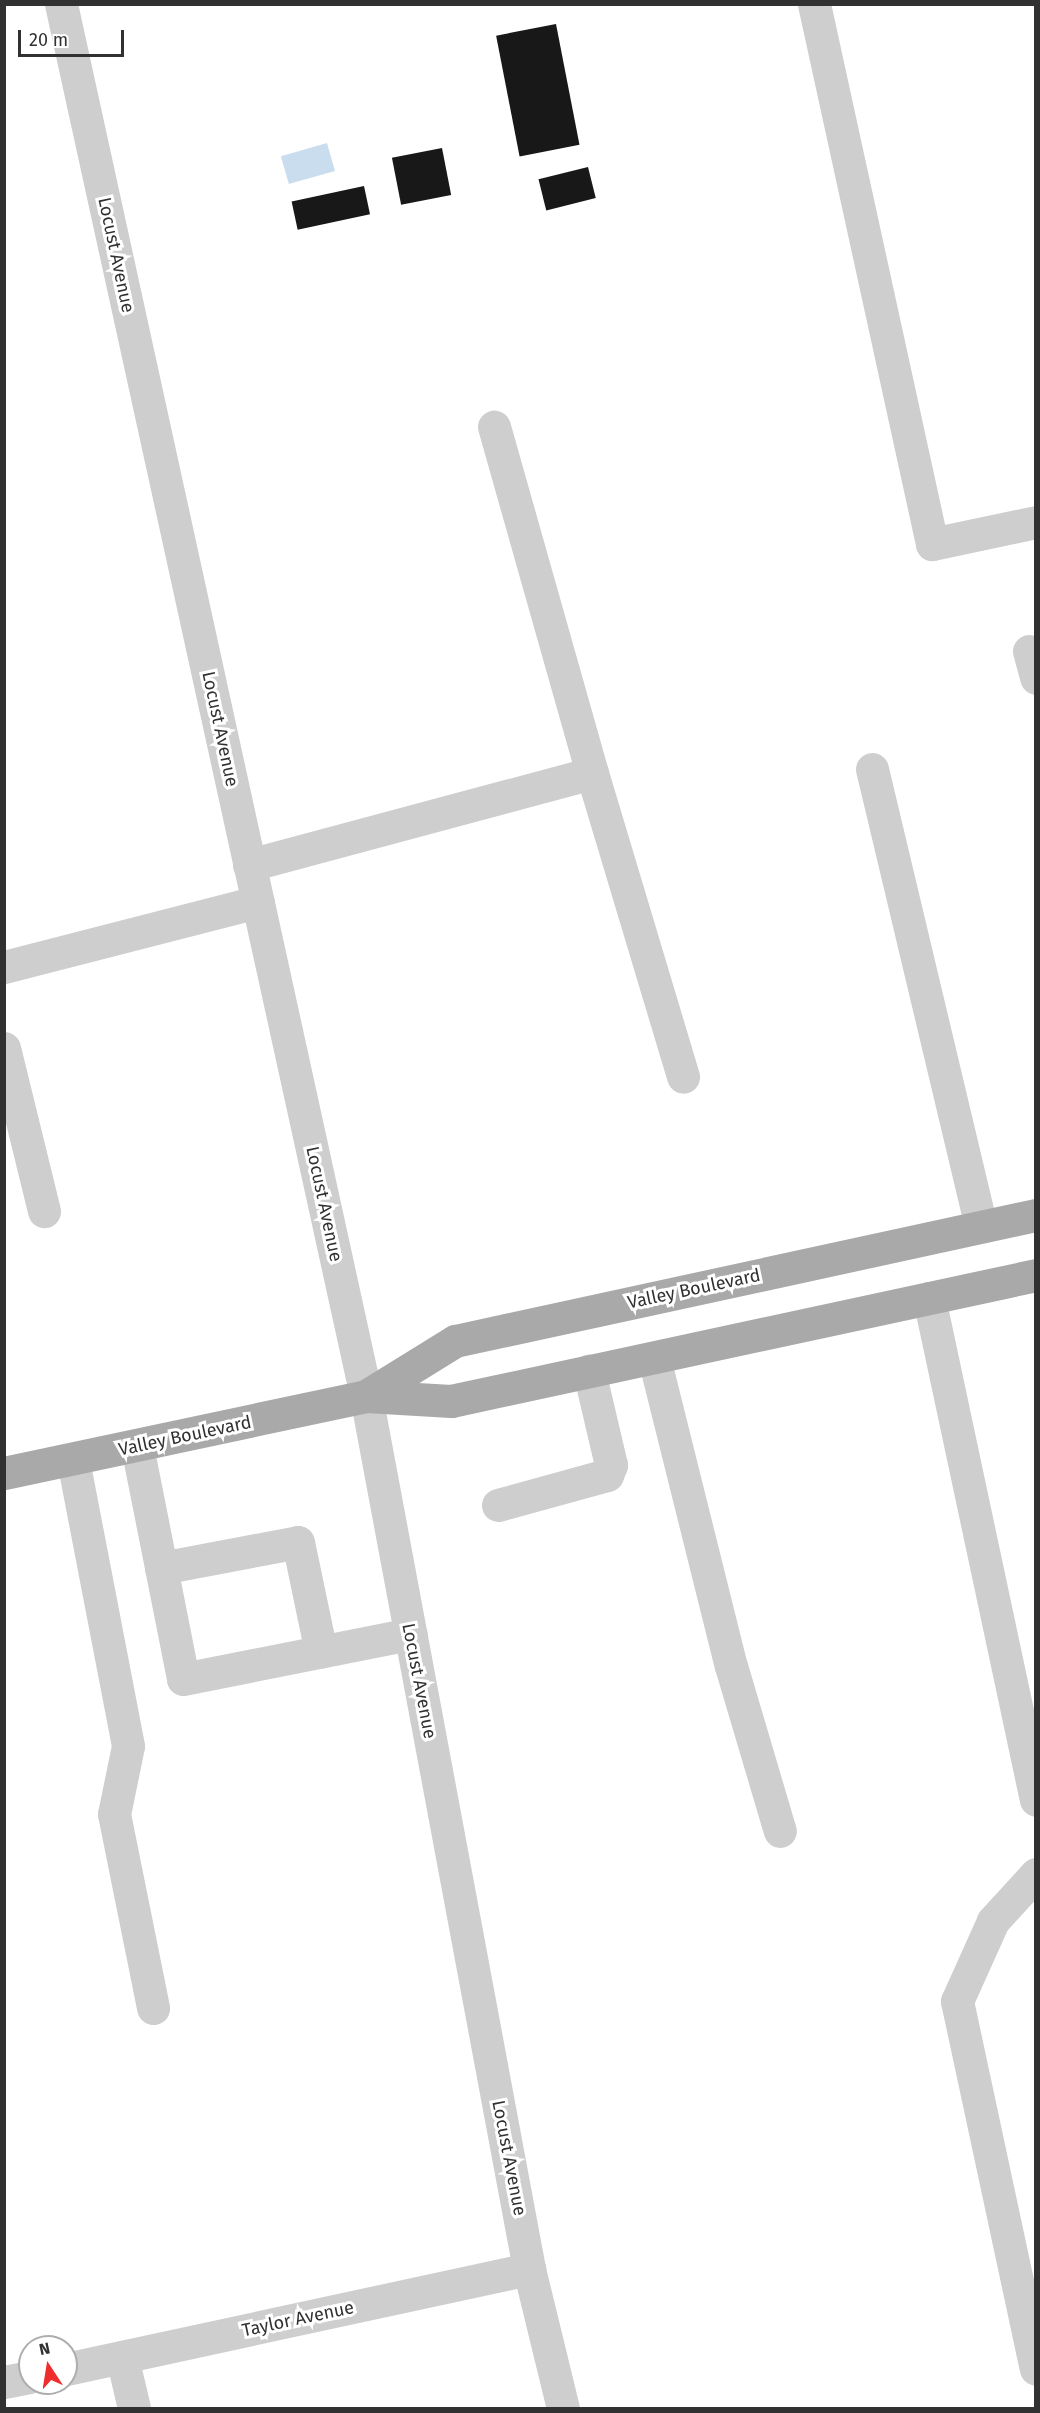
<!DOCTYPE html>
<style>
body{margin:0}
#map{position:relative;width:1040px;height:2413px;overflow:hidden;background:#fff;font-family:"Fira Sans",sans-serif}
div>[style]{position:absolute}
.water>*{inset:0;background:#caddee;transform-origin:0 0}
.building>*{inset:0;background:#181818;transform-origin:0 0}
.minor>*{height:33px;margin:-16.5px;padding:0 16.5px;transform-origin:16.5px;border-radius:16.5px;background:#cecece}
.major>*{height:33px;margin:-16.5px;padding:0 16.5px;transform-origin:16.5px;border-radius:16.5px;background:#a9a9a9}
span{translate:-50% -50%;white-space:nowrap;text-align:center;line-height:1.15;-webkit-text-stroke:6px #fff;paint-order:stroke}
.street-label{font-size:18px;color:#313131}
.frame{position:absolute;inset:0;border:6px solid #313131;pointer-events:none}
.north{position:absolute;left:18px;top:2335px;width:60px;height:60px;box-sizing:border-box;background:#fff;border:2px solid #adadad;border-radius:50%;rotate:348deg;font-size:16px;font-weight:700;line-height:24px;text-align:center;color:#313131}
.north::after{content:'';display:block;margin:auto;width:21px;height:27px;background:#ee2d2c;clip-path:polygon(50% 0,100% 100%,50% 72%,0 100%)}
.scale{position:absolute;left:18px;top:30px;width:106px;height:27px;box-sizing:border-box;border:3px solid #313131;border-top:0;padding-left:8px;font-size:18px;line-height:21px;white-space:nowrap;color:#313131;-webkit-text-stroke:4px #fff;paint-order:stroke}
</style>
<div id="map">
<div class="water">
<i style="left:327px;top:143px;width:29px;height:48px;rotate:74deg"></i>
</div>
<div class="building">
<i style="left:556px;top:24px;width:123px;height:61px;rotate:79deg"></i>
<i style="left:442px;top:148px;width:48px;height:51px;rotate:79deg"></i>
<i style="left:588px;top:167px;width:32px;height:51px;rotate:76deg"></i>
<i style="left:364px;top:186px;width:29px;height:74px;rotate:78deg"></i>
</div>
<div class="minor">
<i style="left:61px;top:4px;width:1425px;rotate:77.64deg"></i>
<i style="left:366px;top:1396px;width:888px;rotate:79.42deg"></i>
<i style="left:529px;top:2269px;width:143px;rotate:76.3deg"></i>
<i style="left:814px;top:4px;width:553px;rotate:77.67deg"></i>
<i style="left:932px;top:544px;width:106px;rotate:-11.9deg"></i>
<i style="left:1029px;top:651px;width:28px;rotate:75deg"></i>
<i style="left:872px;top:769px;width:470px;rotate:76.6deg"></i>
<i style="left:592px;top:773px;width:317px;rotate:73.3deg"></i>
<i style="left:249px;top:865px;width:355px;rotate:-15deg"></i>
<i style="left:592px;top:773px;width:360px;rotate:-105.8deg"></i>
<i style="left:4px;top:967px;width:262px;rotate:-14.4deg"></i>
<i style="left:4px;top:1048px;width:168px;rotate:76.2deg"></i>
<i style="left:929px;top:1298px;width:513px;rotate:77.97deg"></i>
<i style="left:654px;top:1358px;width:317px;rotate:76deg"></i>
<i style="left:731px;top:1666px;width:172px;rotate:73.5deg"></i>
<i style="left:137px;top:1446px;width:237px;rotate:78.8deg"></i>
<i style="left:183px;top:1679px;width:232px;rotate:-11.2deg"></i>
<i style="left:73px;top:1460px;width:291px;rotate:79.1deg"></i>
<i style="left:128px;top:1746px;width:69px;rotate:101.6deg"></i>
<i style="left:114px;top:1814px;width:198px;rotate:78.6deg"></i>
<i style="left:498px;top:1505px;width:113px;rotate:-15.4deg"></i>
<i style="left:607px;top:1475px;width:11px;rotate:-68deg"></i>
<i style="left:611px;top:1465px;width:97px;rotate:-103.2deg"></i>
<i style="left:161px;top:1568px;width:139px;rotate:-10.7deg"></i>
<i style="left:298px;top:1542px;width:112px;rotate:78.2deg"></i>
<i style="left:1036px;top:1874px;width:64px;rotate:132.5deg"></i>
<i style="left:993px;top:1921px;width:88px;rotate:114.2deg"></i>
<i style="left:957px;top:2001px;width:376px;rotate:77.9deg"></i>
<i style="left:122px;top:2357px;width:52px;rotate:76.8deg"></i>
<i style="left:66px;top:2369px;width:474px;rotate:-12.2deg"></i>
<i style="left:4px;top:2382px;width:26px;rotate:-11deg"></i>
</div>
<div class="major">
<i style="left:366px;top:1396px;width:105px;rotate:-31.7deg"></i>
<i style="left:455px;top:1341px;width:595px;rotate:-12.24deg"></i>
<i style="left:4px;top:1473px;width:370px;rotate:-12deg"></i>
<i style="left:366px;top:1396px;width:85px;rotate:3.4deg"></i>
<i style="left:451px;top:1401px;width:598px;rotate:-12.15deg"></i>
</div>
<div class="street-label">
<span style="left:116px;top:255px;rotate:78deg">Locust Avenue</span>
<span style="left:220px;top:729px;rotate:78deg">Locust Avenue</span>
<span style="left:324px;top:1204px;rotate:78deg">Locust Avenue</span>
<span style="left:694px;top:1289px;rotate:-12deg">Valley Boulevard</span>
<span style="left:185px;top:1436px;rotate:-12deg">Valley Boulevard</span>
<span style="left:419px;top:1681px;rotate:79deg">Locust Avenue</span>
<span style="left:509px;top:2158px;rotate:79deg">Locust Avenue</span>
<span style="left:298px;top:2319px;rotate:-12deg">Taylor Avenue</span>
</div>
<div class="frame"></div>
<div class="north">N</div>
<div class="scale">20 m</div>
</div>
